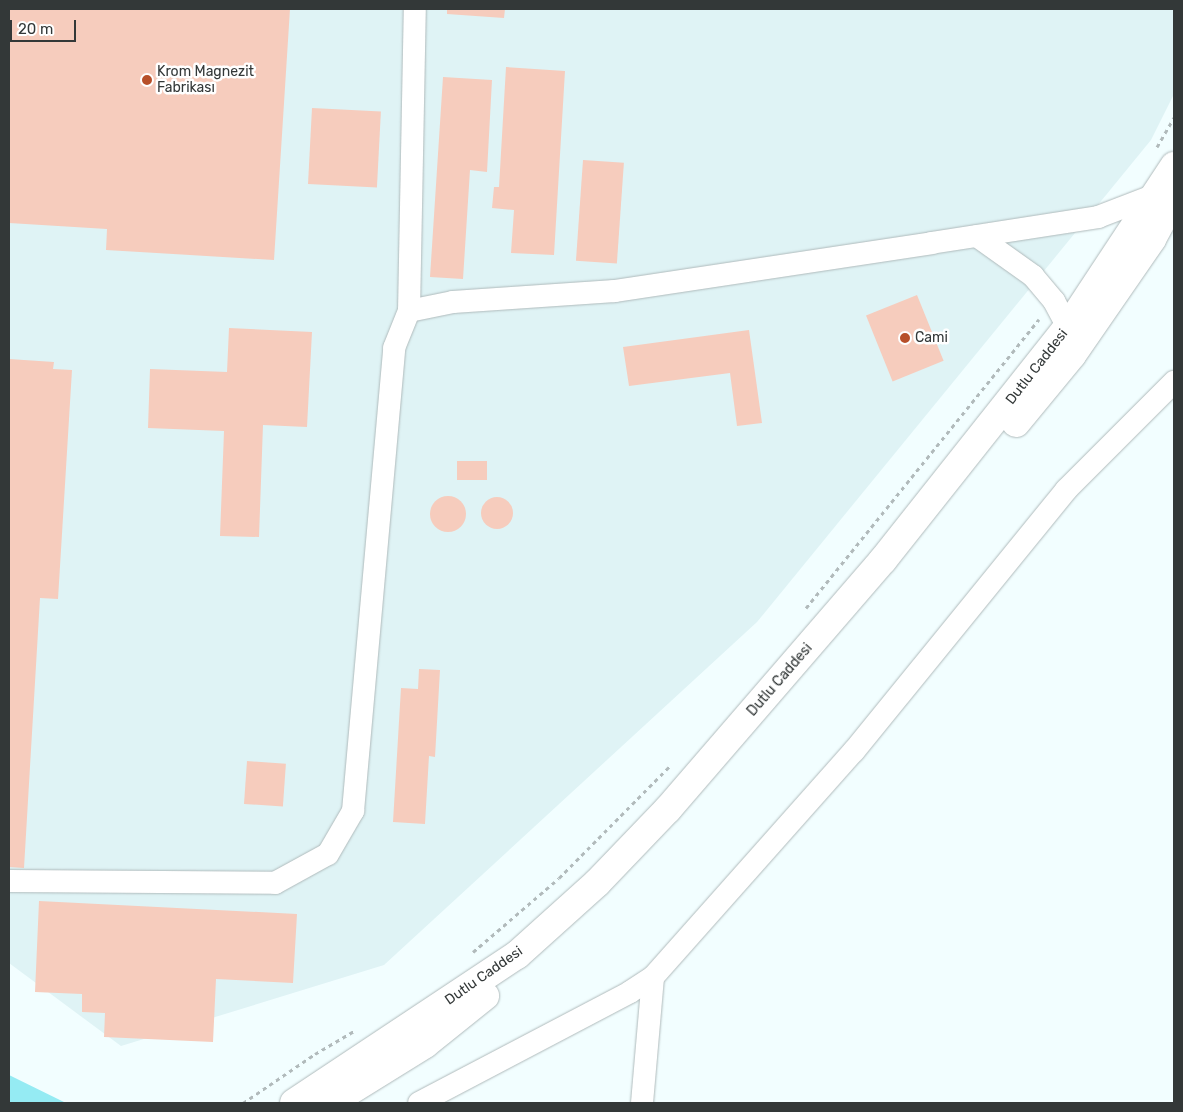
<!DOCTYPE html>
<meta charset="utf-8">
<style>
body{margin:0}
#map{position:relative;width:1183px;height:1112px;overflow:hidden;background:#f2feff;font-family:Rubik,sans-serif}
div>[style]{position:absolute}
.built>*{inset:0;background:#dff3f5}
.green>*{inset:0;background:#95ebf3}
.building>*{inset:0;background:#f6ccbd;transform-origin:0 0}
.round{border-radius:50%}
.path>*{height:3px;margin-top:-1.5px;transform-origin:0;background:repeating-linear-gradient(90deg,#b1babb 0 4px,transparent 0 8px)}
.roads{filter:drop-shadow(0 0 1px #afbabb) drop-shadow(0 0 1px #afbabb)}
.minor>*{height:22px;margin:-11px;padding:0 11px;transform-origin:11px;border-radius:11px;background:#fff}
.major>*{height:28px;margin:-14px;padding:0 14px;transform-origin:14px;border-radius:14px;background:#fff}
.dots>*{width:14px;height:14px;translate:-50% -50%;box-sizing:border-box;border:2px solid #fff;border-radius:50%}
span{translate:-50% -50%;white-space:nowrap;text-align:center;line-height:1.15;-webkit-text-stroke:5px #fff;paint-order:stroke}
.poi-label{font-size:14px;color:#333838}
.left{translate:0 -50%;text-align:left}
.street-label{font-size:14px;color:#333838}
.frame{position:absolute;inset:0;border:10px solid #333838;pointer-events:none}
.scale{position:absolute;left:10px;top:20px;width:66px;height:22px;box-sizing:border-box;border:2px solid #333838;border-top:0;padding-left:6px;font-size:15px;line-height:18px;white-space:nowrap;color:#333838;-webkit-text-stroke:4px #fff;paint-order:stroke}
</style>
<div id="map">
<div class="built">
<i style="clip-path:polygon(9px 9px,1174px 9px,1174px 94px,1151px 140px,757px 622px,384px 965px,121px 1046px,9px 963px)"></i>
</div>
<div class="green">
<i style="clip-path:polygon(9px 1075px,66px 1103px,9px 1103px)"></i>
</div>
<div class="building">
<i style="clip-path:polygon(9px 9px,290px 9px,274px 260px,106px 250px,107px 229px,9px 223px)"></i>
<i style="clip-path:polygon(447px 9px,505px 9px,504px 18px,447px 14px)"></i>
<i style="clip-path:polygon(506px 67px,565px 71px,554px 255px,511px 253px,514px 210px,492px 208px,494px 187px,499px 187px)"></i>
<i style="clip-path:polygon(443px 77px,492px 80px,487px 172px,470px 170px,463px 279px,430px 277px)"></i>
<i style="left:312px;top:108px;width:69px;height:76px;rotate:3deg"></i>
<i style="left:583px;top:160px;width:41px;height:101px;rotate:4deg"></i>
<i style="left:917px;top:295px;width:71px;height:55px;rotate:68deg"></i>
<i style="clip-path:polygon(229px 328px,312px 332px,307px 427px,263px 425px,259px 537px,220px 536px,224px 431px,148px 428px,150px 369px,227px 372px)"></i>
<i style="clip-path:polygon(749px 330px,762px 423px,737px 426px,730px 373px,629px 386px,623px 347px)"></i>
<i style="clip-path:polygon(9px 359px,54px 362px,53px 369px,72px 370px,58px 599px,40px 598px,24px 868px,9px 867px)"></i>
<i style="left:457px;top:461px;width:30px;height:19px"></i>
<i class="round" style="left:430px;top:496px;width:36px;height:36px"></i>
<i class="round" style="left:481px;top:497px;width:32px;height:32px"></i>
<i style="clip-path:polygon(419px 669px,440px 670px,435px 757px,429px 756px,425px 824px,393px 822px,401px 688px,418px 689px)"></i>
<i style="left:247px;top:761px;width:39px;height:43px;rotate:4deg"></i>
<i style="clip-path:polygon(39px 901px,297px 914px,293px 983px,216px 979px,213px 1042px,104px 1037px,105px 1013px,82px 1012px,82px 994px,35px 992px)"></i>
</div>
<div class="path">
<i style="left:1157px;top:147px;width:34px;rotate:-60deg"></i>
<i style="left:806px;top:608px;width:371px;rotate:-51.1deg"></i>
<i style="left:473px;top:952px;width:113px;rotate:-40.7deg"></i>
<i style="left:559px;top:878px;width:158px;rotate:-45.3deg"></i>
<i style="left:243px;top:1103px;width:87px;rotate:-34.2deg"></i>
<i style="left:315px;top:1054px;width:45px;rotate:-30.5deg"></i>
</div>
<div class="roads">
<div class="minor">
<i style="left:977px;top:236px;width:69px;rotate:35.5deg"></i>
<i style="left:1033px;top:276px;width:33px;rotate:50deg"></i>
<i style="left:1054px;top:301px;width:30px;rotate:62deg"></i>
<i style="left:409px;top:311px;width:302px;rotate:-88.9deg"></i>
<i style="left:9px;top:881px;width:266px;rotate:0.4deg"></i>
<i style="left:275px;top:883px;width:60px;rotate:-28.7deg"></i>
<i style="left:328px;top:854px;width:50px;rotate:-59.8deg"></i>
<i style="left:353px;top:811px;width:465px;rotate:-84.9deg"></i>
<i style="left:394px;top:348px;width:40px;rotate:-68deg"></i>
<i style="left:409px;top:311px;width:45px;rotate:-11.6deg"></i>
<i style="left:453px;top:302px;width:162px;rotate:-3.9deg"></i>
<i style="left:615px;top:291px;width:320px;rotate:-8.6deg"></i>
<i style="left:931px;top:243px;width:169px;rotate:-8.8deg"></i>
<i style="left:1098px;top:217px;width:64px;rotate:-21deg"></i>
<i style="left:419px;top:1103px;width:238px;rotate:-27.7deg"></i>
<i style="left:630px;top:992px;width:27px;rotate:-33deg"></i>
<i style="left:653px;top:977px;width:302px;rotate:-48.4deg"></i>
<i style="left:854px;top:751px;width:336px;rotate:-50.9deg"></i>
<i style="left:1066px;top:490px;width:153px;rotate:-45deg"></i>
<i style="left:642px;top:1103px;width:126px;rotate:-85deg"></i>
</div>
<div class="major">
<i style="left:1016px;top:423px;width:88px;rotate:-50.5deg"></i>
<i style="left:1072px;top:355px;width:141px;rotate:-55.4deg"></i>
<i style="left:1152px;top:239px;width:47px;rotate:-61.8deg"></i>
<i style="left:294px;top:1103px;width:268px;rotate:-33.6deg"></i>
<i style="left:517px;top:955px;width:108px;rotate:-42deg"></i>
<i style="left:597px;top:883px;width:103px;rotate:-46.2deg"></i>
<i style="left:668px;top:809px;width:329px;rotate:-49.2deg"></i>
<i style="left:883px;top:560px;width:298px;rotate:-51.6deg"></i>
<i style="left:1068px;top:327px;width:193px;rotate:-56.6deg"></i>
<i style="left:330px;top:1103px;width:112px;rotate:-31.8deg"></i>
<i style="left:425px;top:1044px;width:77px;rotate:-38.7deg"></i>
</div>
</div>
<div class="dots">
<i style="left:147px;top:80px;background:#b74f29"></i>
<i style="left:905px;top:338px;background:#b74f29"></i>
</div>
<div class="poi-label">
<span class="left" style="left:157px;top:80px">Krom Magnezit<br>Fabrikası</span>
<span class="left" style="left:915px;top:338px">Cami</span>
</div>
<div class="street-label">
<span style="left:1037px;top:367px;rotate:-52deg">Dutlu Caddesi</span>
<span style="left:780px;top:680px;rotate:-49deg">Dutlu Caddesi</span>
<span style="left:484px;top:976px;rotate:-35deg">Dutlu Caddesi</span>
</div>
<div class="frame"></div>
<div class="scale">20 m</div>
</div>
